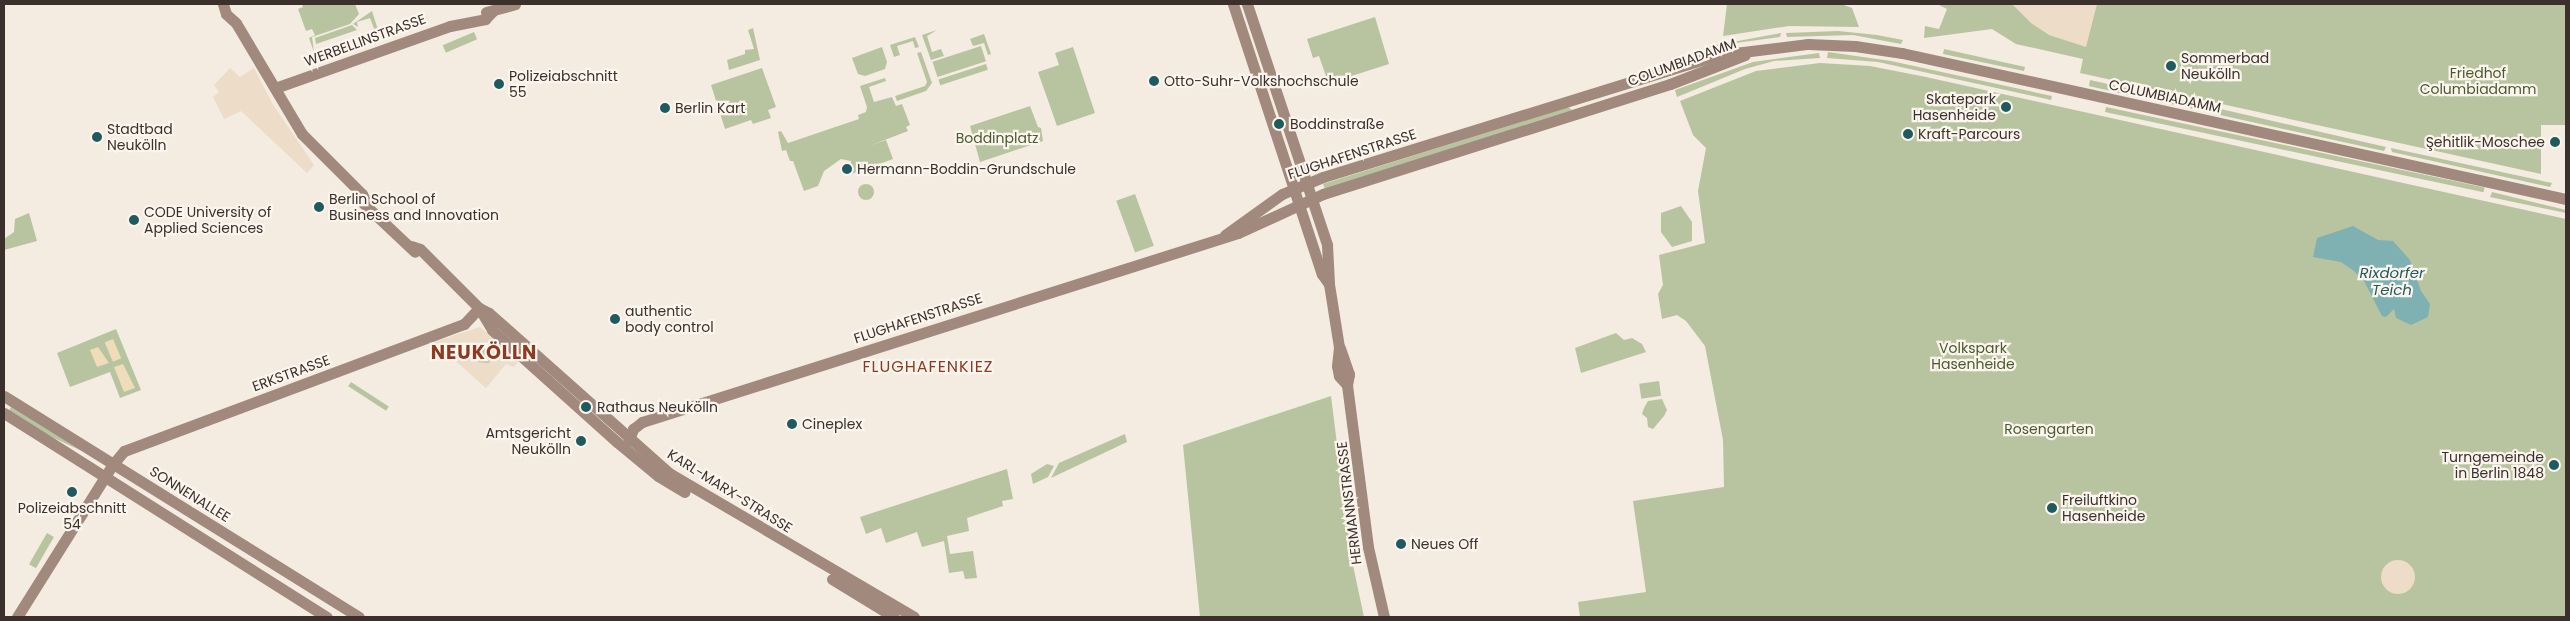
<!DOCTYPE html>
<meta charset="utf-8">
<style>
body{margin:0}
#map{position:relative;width:2570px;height:621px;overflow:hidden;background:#f4ebe1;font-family:Poppins,sans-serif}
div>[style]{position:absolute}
.green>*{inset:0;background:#b8c4a0;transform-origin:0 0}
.round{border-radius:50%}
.sand>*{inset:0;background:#efdcb8;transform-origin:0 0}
.plaza>*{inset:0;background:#ecdcc8}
.water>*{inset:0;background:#7fb0b2}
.secondary>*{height:11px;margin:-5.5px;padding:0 5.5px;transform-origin:5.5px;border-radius:5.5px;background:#a18a7d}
.dots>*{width:14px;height:14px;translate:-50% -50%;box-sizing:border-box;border:2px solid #fbf5ee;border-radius:50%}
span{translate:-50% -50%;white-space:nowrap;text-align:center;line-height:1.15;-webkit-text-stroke:4.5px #fbf5ee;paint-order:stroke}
.street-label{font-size:14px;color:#3b302b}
.poi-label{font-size:14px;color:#3b302b}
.left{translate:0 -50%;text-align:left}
.right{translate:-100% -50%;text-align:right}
.park-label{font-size:14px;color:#4a5a2e}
.water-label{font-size:15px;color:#1f5a5e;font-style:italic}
.quarter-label{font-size:16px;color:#8c3b22;letter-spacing:1px}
.district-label{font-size:19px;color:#8c3b22;font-weight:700;letter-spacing:1px}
.frame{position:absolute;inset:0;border:5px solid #3b302b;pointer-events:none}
</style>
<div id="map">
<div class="green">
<i style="clip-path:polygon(302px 4px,355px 4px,359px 14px,350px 24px,312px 37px,314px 52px,309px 38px,315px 35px,312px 29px,306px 31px,298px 9px,303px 7px)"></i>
<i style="clip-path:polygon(1727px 4px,1841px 4px,1852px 8px,1859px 27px,1789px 26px,1723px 36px)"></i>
<i style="clip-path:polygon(1937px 4px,2566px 4px,2566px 125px,2541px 125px,2541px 174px,2080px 73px,2083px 59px,2016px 44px,1992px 29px,1924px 38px,1925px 26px,1939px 29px,1947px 9px)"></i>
<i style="clip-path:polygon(372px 11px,378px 30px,375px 31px,370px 18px,357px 22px,358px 27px,353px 24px)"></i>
<i style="clip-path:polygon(1375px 17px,1389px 64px,1336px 81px,1326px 76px,1319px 56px,1313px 58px,1307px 39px)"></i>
<i style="clip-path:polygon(352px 25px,357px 30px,316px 44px,315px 38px)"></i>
<i style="clip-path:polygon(753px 28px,760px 60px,729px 70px,727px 60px,745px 54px,745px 50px,754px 49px,748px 30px)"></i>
<i style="clip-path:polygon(937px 30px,927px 36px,932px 52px,941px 49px,944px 56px,931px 60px,922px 35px)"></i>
<i style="clip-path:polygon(1838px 31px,1877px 35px,1903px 40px,1901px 44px,1853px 35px,1787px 37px,1786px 33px)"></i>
<i style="left:474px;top:32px;width:8px;height:34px;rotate:67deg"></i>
<i style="clip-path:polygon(1781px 33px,1780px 37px,1728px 44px,1706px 52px,1705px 47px)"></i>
<i style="clip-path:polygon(984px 34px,991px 54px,988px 55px,984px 43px,973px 46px,970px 39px)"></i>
<i style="clip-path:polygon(915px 37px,919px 47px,915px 48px,913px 41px,897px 46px,900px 55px,894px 57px,890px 45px)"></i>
<i style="left:981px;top:46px;width:16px;height:51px;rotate:72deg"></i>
<i style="clip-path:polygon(882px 47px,887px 62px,885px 69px,865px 76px,858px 74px,852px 58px)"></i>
<i style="clip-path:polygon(1073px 47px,1095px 113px,1057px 126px,1038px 72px,1059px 65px,1055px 53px)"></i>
<i style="clip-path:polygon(1944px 49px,2025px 67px,2024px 71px,1943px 54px)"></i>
<i style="clip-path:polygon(921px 52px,932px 83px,926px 91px,897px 101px,895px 96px,925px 86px,927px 82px,917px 53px)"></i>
<i style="clip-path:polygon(1828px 52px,1891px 61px,2052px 96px,2051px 100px,1878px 62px,1827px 58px)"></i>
<i style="clip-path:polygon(1819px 53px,1820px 58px,1774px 61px,1745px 69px,1677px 97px,1675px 90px,1753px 62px)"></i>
<i style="clip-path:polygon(1820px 63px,1870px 66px,1926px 77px,2566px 219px,2566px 617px,1580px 617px,1578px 602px,1646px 592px,1633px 501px,1724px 487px,1723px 440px,1705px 346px,1686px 321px,1677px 315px,1662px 319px,1658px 294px,1663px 285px,1659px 255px,1705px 243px,1698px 191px,1706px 148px,1693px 135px,1680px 101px,1756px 71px)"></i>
<i style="left:986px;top:64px;width:6px;height:50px;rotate:72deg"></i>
<i style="clip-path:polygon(762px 68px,776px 107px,768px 110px,771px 118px,753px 124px,751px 120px,725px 129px,711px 85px)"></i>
<i style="clip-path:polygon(885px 78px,886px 81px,869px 87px,874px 102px,892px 97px,896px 106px,902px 104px,910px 125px,906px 127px,908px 131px,869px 146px,886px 140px,893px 159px,851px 174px,851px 161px,841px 159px,824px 171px,818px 186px,804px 191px,793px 161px,790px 161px,786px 150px,782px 151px,778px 132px,781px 131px,788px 143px,859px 119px,858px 115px,866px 112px,867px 107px,860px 86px)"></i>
<i style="clip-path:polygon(2090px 80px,2225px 110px,2386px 147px,2384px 151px,2093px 87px,2089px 86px)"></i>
<i style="clip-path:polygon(1030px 106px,1038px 127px,1041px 128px,1043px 141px,980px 162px,970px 126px)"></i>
<i style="clip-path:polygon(1568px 107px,1572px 110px,1325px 189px,1323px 184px)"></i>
<i style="left:2106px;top:107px;width:387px;height:5px;rotate:12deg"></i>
<i style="clip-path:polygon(2391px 148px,2552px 183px,2550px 187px,2392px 152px)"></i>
<i class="round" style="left:858px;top:184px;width:16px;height:16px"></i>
<i style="clip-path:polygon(2492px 192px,2566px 210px,2566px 213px,2490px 197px)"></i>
<i style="left:1135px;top:194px;width:55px;height:20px;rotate:70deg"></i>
<i style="clip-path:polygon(1681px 206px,1692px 222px,1692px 241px,1672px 247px,1661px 232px,1661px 213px)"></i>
<i style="clip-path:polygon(29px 213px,37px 241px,4px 250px,4px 239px,14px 232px,15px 219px)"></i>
<i style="clip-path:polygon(116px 329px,141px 390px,120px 398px,110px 372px,70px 387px,57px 353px)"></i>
<i style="clip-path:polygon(1616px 333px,1624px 340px,1632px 338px,1642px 344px,1646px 352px,1581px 373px,1575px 348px)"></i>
<i style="clip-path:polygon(477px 344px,490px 350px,492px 359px,488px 364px,480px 364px,471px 352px,472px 346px)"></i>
<i style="left:1659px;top:381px;width:15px;height:20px;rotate:82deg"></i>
<i style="left:351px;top:382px;width:45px;height:5px;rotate:33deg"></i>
<i style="clip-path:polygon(1331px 396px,1351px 556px,1364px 617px,1200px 617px,1183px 445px)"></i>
<i style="clip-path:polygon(1662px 399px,1667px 410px,1664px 416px,1653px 429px,1648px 427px,1647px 418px,1642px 414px,1644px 408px,1648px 401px)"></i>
<i style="clip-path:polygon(11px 407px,82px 451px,45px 434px,9px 411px)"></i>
<i style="clip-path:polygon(1125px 434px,1127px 442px,1051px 478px,1059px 463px)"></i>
<i style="clip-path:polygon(1047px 464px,1054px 466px,1048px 477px,1033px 484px,1031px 474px)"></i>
<i style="clip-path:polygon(1007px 469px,1013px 499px,1002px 501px,1003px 506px,967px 518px,969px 531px,947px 536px,950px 554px,973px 551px,977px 578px,965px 579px,963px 571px,949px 573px,944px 541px,922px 547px,917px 532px,886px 543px,881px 528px,866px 534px,860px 517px)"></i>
<i style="left:47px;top:533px;width:8px;height:36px;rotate:30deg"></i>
</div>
<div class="sand">
<i style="left:113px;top:339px;width:21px;height:9px;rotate:67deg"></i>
<i style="clip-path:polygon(98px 347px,109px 363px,97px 367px,90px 350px)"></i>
<i style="clip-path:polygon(123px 364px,135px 388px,124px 392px,114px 367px)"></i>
</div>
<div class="plaza">
<i style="clip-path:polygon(2012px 4px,2097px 4px,2086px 47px,2049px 35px,2031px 23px)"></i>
<i style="clip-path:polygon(230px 68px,240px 77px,254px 68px,272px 103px,314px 165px,307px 173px,241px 111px,224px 119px,213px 97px,219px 92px,214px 85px)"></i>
<i style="clip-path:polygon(evenodd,480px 327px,519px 361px,513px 367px,506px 364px,486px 388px,434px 342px,480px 327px,474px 344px,488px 347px,492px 357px,489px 363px,478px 362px,471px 352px,474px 344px)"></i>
<i class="round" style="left:2381px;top:560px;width:34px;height:34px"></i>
</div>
<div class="water">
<i style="clip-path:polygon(2353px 226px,2378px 240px,2393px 241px,2410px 260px,2421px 291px,2430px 304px,2428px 317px,2411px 325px,2396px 318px,2394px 309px,2386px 317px,2382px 316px,2364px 281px,2354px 271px,2341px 262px,2313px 257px,2317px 238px)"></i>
</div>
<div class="secondary">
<i style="left:223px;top:4px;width:10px;rotate:73deg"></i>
<i style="left:226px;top:14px;width:13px;rotate:42deg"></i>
<i style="left:236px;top:23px;width:129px;rotate:59.3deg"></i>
<i style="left:302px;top:134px;width:85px;rotate:45deg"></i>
<i style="left:362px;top:194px;width:16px;rotate:63deg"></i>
<i style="left:1233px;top:4px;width:284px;rotate:71.8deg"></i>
<i style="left:1322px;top:274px;width:12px;rotate:55deg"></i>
<i style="left:1247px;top:4px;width:254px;rotate:71.6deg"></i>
<i style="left:1327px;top:245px;width:39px;rotate:87deg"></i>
<i style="left:1329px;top:284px;width:64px;rotate:81deg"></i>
<i style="left:1339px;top:347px;width:19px;rotate:96deg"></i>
<i style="left:1337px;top:366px;width:10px;rotate:79deg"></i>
<i style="left:1339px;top:376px;width:12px;rotate:48deg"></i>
<i style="left:486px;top:12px;width:30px;rotate:-15deg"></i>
<i style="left:275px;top:88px;width:186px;rotate:-19.5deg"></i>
<i style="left:450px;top:26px;width:36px;rotate:-11deg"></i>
<i style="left:485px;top:19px;width:10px;rotate:-45deg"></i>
<i style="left:363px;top:203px;width:71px;rotate:43.3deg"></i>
<i style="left:1225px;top:235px;width:70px;rotate:-35.7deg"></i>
<i style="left:1282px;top:194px;width:44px;rotate:-22.5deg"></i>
<i style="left:1323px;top:177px;width:413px;rotate:-17.2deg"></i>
<i style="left:1718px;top:55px;width:91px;rotate:-7deg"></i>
<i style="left:1808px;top:44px;width:47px;rotate:2.4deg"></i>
<i style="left:1855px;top:46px;width:48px;rotate:8.5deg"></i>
<i style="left:1902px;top:53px;width:680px;rotate:12.4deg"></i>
<i style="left:411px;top:246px;width:9px;rotate:18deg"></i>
<i style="left:420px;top:249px;width:83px;rotate:45deg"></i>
<i style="left:479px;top:308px;width:11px;rotate:27deg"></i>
<i style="left:489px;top:313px;width:241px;rotate:41.6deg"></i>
<i style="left:669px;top:473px;width:284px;rotate:30.4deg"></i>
<i style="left:479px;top:308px;width:26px;rotate:59deg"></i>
<i style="left:492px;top:330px;width:168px;rotate:41.9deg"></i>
<i style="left:617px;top:442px;width:53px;rotate:39.7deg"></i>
<i style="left:658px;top:476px;width:31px;rotate:31deg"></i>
<i style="left:1340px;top:348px;width:28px;rotate:71deg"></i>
<i style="left:1349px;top:374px;width:11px;rotate:100deg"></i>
<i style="left:1347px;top:385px;width:163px;rotate:82.6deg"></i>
<i style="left:1368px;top:547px;width:72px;rotate:77.1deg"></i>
<i style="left:4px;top:396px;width:418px;rotate:31.9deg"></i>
<i style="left:4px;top:413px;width:382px;rotate:32.3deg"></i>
<i style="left:629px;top:440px;width:12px;rotate:-70deg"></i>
<i style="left:633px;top:429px;width:11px;rotate:-38deg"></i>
<i style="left:642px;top:422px;width:625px;rotate:-17.59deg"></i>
<i style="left:1238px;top:233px;width:94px;rotate:-24.6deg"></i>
<i style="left:1323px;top:194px;width:364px;rotate:-17.6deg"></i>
<i style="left:1670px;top:84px;width:80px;rotate:-21.1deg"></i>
<i style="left:832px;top:579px;width:73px;rotate:31.5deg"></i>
<i style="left:17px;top:617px;width:181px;rotate:-57.9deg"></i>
<i style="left:113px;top:464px;width:17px;rotate:-50deg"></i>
<i style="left:124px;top:451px;width:363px;rotate:-20.5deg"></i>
<i style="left:464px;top:324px;width:22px;rotate:-47deg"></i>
</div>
<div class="dots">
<i style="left:2171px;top:66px;background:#1f5a5e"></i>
<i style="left:1154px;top:81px;background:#1f5a5e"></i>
<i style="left:499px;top:84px;background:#1f5a5e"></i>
<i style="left:2006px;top:107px;background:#1f5a5e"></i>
<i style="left:665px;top:108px;background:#1f5a5e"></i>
<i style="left:1279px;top:124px;background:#1f5a5e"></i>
<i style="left:1908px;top:134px;background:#1f5a5e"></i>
<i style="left:97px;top:137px;background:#1f5a5e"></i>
<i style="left:2555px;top:142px;background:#1f5a5e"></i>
<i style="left:847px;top:169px;background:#1f5a5e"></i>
<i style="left:319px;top:207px;background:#1f5a5e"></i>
<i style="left:134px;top:220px;background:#1f5a5e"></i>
<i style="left:615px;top:319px;background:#1f5a5e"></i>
<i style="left:586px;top:407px;background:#1f5a5e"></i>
<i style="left:792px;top:424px;background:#1f5a5e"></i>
<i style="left:581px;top:441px;background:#1f5a5e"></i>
<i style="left:2554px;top:465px;background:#1f5a5e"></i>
<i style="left:72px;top:492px;background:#1f5a5e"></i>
<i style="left:2052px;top:508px;background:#1f5a5e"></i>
<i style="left:1401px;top:544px;background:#1f5a5e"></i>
</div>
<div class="street-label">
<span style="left:365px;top:40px;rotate:-20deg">WERBELLINSTRASSE</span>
<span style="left:1682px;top:62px;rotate:-20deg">COLUMBIADAMM</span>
<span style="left:2165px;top:96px;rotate:12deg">COLUMBIADAMM</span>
<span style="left:1352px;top:154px;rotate:-18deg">FLUGHAFENSTRASSE</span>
<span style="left:918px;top:318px;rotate:-18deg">FLUGHAFENSTRASSE</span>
<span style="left:291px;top:373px;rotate:-20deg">ERKSTRASSE</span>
<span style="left:730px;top:491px;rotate:32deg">KARL-MARX-STRASSE</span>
<span style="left:190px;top:494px;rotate:32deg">SONNENALLEE</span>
<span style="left:1349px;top:503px;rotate:-97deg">HERMANNSTRASSE</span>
</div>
<div class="poi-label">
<span class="left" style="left:2181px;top:66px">Sommerbad<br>Neukölln</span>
<span class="left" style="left:509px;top:84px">Polizeiabschnitt<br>55</span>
<span class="left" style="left:1164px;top:81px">Otto-Suhr-Volkshochschule</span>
<span class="right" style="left:1996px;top:107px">Skatepark<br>Hasenheide</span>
<span class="left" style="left:675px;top:108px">Berlin Kart</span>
<span class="left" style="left:1290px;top:124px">Boddinstraße</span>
<span class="left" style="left:107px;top:137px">Stadtbad<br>Neukölln</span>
<span class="left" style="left:1918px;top:134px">Kraft-Parcours</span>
<span class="right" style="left:2545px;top:142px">Şehitlik-Moschee</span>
<span class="left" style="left:857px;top:169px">Hermann-Boddin-Grundschule</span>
<span class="left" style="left:329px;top:207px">Berlin School of<br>Business and Innovation</span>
<span class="left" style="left:144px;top:220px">CODE University of<br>Applied Sciences</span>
<span class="left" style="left:625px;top:319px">authentic<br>body control</span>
<span class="left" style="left:597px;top:407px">Rathaus Neukölln</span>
<span class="left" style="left:802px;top:424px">Cineplex</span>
<span class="right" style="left:571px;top:441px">Amtsgericht<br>Neukölln</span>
<span class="right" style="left:2544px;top:465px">Turngemeinde<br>in Berlin 1848</span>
<span class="left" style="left:2062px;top:508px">Freiluftkino<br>Hasenheide</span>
<span style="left:72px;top:516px">Polizeiabschnitt<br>54</span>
<span class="left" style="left:1411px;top:544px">Neues Off</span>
</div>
<div class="park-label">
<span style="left:2478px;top:81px">Friedhof<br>Columbiadamm</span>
<span style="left:997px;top:138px">Boddinplatz</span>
<span style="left:1973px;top:356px">Volkspark<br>Hasenheide</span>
<span style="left:2049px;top:429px">Rosengarten</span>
</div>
<div class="water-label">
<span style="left:2392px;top:281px">Rixdorfer<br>Teich</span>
</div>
<div class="quarter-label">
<span style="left:928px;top:367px">FLUGHAFENKIEZ</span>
</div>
<div class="district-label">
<span style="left:484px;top:353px">NEUKÖLLN</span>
</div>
<div class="frame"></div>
</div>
